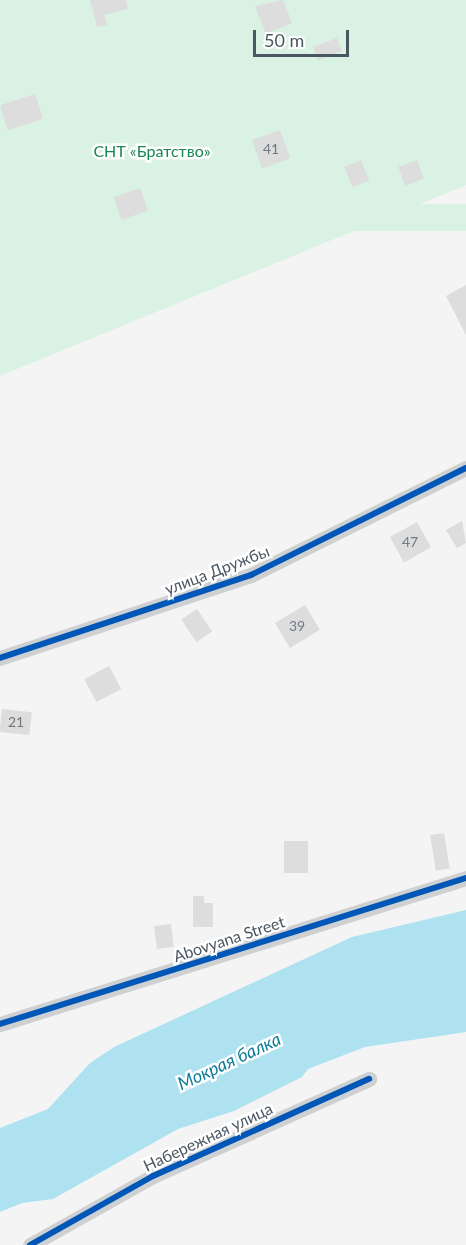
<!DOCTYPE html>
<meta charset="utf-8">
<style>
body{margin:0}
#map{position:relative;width:466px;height:1245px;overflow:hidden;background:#f4f4f4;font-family:Lato,sans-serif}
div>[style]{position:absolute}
.green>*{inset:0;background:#d9f2e3;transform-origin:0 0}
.water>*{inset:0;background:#aee2f0}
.building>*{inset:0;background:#ddddde;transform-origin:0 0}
.minor>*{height:15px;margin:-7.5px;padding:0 7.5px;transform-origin:7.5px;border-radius:7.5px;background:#ced0d2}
.cycleway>*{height:6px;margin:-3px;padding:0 3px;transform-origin:3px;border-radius:3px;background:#0057b8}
span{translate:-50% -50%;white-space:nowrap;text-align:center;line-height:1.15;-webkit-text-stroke:5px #fff;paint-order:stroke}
.number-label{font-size:14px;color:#707881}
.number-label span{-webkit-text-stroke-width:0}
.park-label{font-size:16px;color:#17864f}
.street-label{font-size:16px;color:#4a5661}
.water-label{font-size:18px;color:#0c7c9b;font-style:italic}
.scale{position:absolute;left:253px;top:30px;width:96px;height:27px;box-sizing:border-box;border:3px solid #4a5661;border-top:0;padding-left:8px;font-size:18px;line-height:21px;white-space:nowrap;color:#4a5661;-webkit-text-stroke:4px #fff;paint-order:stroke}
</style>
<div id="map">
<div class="green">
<i style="clip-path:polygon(0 0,466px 0,466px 185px,0 376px)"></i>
<i style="left:466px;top:204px;width:27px;height:506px;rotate:90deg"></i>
</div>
<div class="water">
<i style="clip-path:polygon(466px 910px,466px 1032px,365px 1047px,308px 1069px,302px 1077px,234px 1111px,178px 1129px,53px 1199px,22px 1203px,0 1212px,0 1128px,48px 1109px,90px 1063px,114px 1047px,352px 937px)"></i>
</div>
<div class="building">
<i style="clip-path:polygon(90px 0,126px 0,128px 9px,104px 15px,107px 25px,97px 27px)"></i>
<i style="clip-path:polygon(283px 0,292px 23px,266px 34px,255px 6px)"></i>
<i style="left:337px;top:38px;width:14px;height:26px;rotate:69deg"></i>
<i style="left:35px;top:94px;width:26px;height:37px;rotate:72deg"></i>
<i style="left:280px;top:130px;width:30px;height:30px;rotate:70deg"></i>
<i style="left:361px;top:160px;width:22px;height:18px;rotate:68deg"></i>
<i style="left:417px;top:160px;width:20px;height:20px;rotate:70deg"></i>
<i style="left:140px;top:188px;width:24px;height:28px;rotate:71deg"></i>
<i style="clip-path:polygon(466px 285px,466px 335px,446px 296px)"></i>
<i style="clip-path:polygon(462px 521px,466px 543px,457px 548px,446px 530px)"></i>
<i style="left:417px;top:522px;width:29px;height:31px;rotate:61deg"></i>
<i style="left:305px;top:605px;width:29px;height:35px;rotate:59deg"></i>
<i style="left:197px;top:609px;width:27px;height:19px;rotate:56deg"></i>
<i style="left:109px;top:666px;width:26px;height:28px;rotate:62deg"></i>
<i style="left:2px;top:709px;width:30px;height:23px;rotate:6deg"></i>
<i style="left:444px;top:833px;width:36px;height:14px;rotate:81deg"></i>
<i style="left:284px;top:841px;width:24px;height:32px"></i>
<i style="clip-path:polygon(193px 896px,204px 896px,204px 903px,213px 903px,213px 927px,193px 927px)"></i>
<i style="left:171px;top:924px;width:23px;height:17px;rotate:83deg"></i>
</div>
<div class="minor">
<i style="left:0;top:658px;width:264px;rotate:-18.3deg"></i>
<i style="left:251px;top:575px;width:240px;rotate:-26.5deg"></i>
<i style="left:0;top:1024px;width:488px;rotate:-17.4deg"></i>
<i style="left:30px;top:1245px;width:141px;rotate:-29.3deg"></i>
<i style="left:153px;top:1176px;width:237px;rotate:-24.2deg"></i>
</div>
<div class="cycleway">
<i style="left:0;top:658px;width:264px;rotate:-18.3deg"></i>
<i style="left:251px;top:575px;width:240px;rotate:-26.5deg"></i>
<i style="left:0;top:1024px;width:488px;rotate:-17.4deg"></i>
<i style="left:30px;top:1245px;width:141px;rotate:-29.3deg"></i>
<i style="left:153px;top:1176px;width:237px;rotate:-24.2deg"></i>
</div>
<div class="number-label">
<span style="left:271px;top:149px">41</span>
<span style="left:410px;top:542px">47</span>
<span style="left:297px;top:626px">39</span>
<span style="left:16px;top:722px">21</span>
</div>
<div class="park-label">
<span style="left:152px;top:151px">СНТ «Братство»</span>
</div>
<div class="street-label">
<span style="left:217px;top:570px;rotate:-21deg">улица Дружбы</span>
<span style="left:229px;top:939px;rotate:-18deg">Abovyana Street</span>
<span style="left:208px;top:1137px;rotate:-25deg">Набережная улица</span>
</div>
<div class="water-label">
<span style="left:229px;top:1061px;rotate:-25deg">Мокрая балка</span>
</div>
<div class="scale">50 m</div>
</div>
